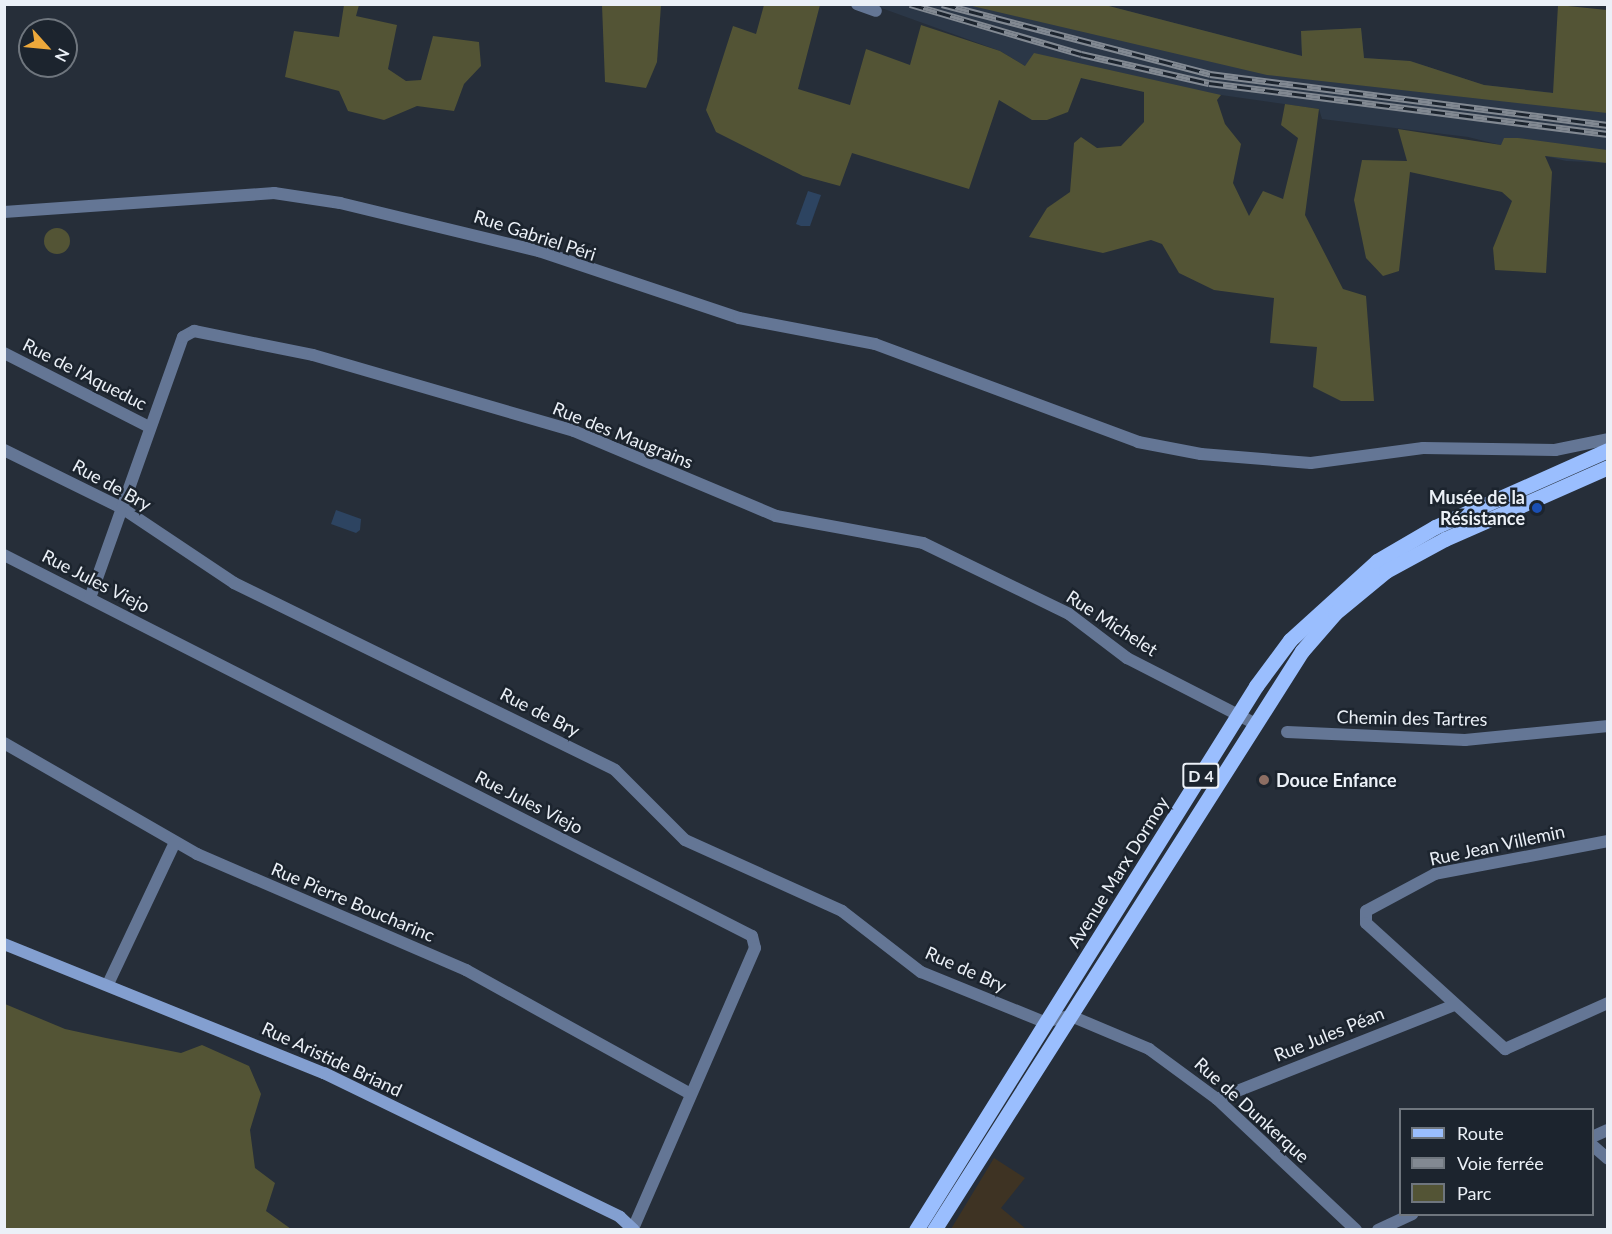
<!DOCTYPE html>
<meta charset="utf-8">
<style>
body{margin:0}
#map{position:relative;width:1612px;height:1234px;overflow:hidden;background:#262e39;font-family:Lato,sans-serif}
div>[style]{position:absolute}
.built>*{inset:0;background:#2b3747}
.industrial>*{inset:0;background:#3e3323}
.green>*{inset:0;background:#535435}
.round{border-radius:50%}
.water>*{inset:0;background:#2d4461}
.street>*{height:12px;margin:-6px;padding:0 6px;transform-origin:6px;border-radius:6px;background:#647695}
.secondary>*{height:12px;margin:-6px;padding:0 6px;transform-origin:6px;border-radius:6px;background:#839fd0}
.primary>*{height:15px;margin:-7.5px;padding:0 7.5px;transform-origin:7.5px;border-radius:7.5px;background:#9abefe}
.rail>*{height:7px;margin-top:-3.5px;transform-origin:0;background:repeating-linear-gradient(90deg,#1c242e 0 14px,#828992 0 28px);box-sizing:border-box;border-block:2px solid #828992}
.dots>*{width:16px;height:16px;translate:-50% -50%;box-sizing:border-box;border:3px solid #1c242e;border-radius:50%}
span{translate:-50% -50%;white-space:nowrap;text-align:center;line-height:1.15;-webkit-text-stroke:5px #1c242e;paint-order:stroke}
.shield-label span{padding:2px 4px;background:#1c242e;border:2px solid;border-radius:4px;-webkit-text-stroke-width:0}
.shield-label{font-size:16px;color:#ebf0f7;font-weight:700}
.street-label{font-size:18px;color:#ebf0f7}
.poi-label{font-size:18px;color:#ebf0f7;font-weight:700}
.right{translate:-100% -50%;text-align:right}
.left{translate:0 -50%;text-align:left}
.frame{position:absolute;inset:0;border:6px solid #ebf0f7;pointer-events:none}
.legend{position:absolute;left:1399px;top:1108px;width:195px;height:108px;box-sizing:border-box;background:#1c242e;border:2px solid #6f767e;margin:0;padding:8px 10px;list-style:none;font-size:18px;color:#ebf0f7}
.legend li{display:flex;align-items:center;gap:12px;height:30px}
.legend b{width:30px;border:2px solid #6f767e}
.north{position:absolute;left:18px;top:18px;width:60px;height:60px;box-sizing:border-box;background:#1c242e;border:2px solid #6f767e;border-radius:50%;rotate:117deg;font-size:16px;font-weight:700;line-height:24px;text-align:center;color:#ebf0f7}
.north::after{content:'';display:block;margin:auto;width:21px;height:27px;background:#eda83b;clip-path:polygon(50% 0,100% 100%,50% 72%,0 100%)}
</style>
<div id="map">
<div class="built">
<i style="clip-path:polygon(873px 5px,1105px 5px,1302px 56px,1301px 31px,1361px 28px,1364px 58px,1410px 61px,1484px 85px,1607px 99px,1607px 163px,1566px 161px,1468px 137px,1322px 119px,1319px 109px,1221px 95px,1197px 103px,1081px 78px,1025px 66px,1000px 51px)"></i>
</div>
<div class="industrial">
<i style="clip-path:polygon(994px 1158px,1025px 1178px,1001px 1208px,1026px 1229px,951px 1229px)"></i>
</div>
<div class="green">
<i style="clip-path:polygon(344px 5px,359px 5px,356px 16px,397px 25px,388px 69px,406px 81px,421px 80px,433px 36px,479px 42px,481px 66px,464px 84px,454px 111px,417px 106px,384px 120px,348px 111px,339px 91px,285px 77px,294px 31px,339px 37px)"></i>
<i style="clip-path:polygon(602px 5px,661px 5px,657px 62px,646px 88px,605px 82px)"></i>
<i style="clip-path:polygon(764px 5px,820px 5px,798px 89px,850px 105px,866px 49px,910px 65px,921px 25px,1000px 51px,1025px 66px,1034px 53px,1221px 95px,1217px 100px,1225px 124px,1241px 144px,1233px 183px,1249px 216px,1263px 191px,1283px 199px,1298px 138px,1281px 125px,1285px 104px,1319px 109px,1305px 215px,1343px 289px,1366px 296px,1374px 401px,1341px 401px,1313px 387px,1317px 347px,1270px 343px,1274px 298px,1214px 290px,1179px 273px,1162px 244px,1151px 240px,1103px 253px,1029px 237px,1047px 208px,1070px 192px,1074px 143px,1081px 137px,1097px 148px,1121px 146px,1144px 122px,1144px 92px,1081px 78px,1068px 112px,1047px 120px,1032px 120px,999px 100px,969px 189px,852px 153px,840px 186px,803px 176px,716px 132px,706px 110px,733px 26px,756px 34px)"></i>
<i style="clip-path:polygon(968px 5px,1105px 5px,1302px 56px,1301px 31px,1361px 28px,1364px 58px,1410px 61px,1484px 85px,1553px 93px,1558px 5px,1607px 10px,1607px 113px,1267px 75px)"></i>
<i style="clip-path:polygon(1398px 129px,1501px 145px,1504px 138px,1518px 138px,1607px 150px,1607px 163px,1545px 156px,1552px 172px,1546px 273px,1495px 270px,1493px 248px,1512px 201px,1502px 192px,1410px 172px,1399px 271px,1383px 276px,1366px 258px,1354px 200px,1362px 160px,1407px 161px)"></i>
<i class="round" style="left:44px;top:228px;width:26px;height:26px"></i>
<i style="clip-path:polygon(5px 1004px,65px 1029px,106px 1038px,181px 1053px,202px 1045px,249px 1066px,261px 1094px,250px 1130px,255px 1168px,275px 1183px,266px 1211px,291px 1229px,5px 1229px)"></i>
</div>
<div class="water">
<i style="clip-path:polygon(808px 191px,821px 195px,810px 226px,801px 226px,796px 224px)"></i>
<i style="clip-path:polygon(336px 510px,361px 519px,360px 530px,356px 533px,331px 524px)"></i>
</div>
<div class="street">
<i style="left:857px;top:4px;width:20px;rotate:20deg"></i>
<i style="left:4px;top:212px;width:271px;rotate:-4deg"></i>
<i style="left:274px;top:193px;width:67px;rotate:8.6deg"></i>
<i style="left:340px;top:203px;width:205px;rotate:13.6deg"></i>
<i style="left:539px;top:251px;width:211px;rotate:18.5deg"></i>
<i style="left:739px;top:318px;width:138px;rotate:10.8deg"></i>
<i style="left:875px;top:344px;width:281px;rotate:20.4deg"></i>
<i style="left:1138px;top:442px;width:64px;rotate:10.8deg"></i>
<i style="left:1201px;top:454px;width:110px;rotate:4.7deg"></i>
<i style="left:1311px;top:463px;width:113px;rotate:-7.6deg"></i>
<i style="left:1423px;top:448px;width:132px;rotate:0.9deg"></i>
<i style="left:1555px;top:450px;width:54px;rotate:-11.7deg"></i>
<i style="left:4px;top:353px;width:163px;rotate:27deg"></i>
<i style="left:4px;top:450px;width:131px;rotate:26.2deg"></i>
<i style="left:122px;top:508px;width:135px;rotate:33.8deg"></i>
<i style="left:234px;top:583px;width:424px;rotate:26.1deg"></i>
<i style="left:615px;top:770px;width:99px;rotate:45deg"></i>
<i style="left:685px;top:840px;width:172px;rotate:24.3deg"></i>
<i style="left:842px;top:911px;width:100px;rotate:37.7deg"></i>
<i style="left:921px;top:972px;width:133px;rotate:22.1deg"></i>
<i style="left:1044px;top:1022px;width:28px;rotate:-13deg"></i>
<i style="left:1071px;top:1016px;width:85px;rotate:22.9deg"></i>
<i style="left:1149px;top:1049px;width:84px;rotate:36.3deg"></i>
<i style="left:1217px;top:1099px;width:191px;rotate:43.3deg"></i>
<i style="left:4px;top:555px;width:839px;rotate:26.99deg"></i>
<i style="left:752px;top:936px;width:12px;rotate:76deg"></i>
<i style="left:755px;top:948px;width:306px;rotate:113.5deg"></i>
<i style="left:90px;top:598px;width:277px;rotate:-70.4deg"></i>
<i style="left:183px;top:337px;width:13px;rotate:-29deg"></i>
<i style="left:194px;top:331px;width:121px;rotate:11.4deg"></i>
<i style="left:313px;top:355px;width:272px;rotate:16.2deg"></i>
<i style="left:574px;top:431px;width:219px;rotate:22.8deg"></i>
<i style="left:776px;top:516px;width:149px;rotate:10.4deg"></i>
<i style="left:923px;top:543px;width:162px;rotate:25.9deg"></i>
<i style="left:1069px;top:614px;width:73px;rotate:37.2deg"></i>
<i style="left:1127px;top:658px;width:145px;rotate:27.1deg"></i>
<i style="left:1287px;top:732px;width:178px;rotate:2.6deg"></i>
<i style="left:1465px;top:740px;width:144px;rotate:-5.6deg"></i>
<i style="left:4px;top:743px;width:223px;rotate:29.9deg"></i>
<i style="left:197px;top:854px;width:293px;rotate:23.3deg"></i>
<i style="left:466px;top:970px;width:255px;rotate:28.9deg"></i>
<i style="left:1608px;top:841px;width:176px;rotate:169.2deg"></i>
<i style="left:1435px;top:874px;width:78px;rotate:151.8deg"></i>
<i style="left:1366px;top:911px;width:12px;rotate:90deg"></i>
<i style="left:1366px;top:923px;width:188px;rotate:42.2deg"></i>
<i style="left:1505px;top:1049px;width:113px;rotate:-24.1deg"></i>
<i style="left:108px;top:984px;width:157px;rotate:-64.7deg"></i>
<i style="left:1217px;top:1099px;width:256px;rotate:-21.6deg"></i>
<i style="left:1592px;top:1137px;width:17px;rotate:-24deg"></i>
<i style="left:1592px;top:1145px;width:21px;rotate:41deg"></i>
<i style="left:1378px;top:1230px;width:38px;rotate:-25deg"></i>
</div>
<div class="secondary">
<i style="left:4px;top:944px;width:345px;rotate:22deg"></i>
<i style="left:324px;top:1073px;width:329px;rotate:25.9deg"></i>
<i style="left:620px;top:1217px;width:19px;rotate:43deg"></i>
</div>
<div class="primary">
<i style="left:916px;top:1230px;width:642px;rotate:-57.99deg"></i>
<i style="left:1256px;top:686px;width:57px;rotate:-53.5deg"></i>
<i style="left:1290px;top:640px;width:118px;rotate:-42.2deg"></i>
<i style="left:1377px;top:561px;width:67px;rotate:-30.4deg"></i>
<i style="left:1435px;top:527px;width:189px;rotate:-24deg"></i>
<i style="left:934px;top:1230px;width:686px;rotate:-57.56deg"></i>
<i style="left:1302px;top:651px;width:50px;rotate:-49deg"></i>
<i style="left:1335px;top:613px;width:66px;rotate:-39.5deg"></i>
<i style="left:1386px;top:571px;width:67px;rotate:-28.5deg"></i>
<i style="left:1445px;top:539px;width:178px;rotate:-23.8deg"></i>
</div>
<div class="rail">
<i style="left:910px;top:4px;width:178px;rotate:16.3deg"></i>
<i style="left:1081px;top:54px;width:131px;rotate:12.8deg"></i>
<i style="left:1209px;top:83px;width:402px;rotate:7.3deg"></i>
<i style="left:942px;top:4px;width:277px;rotate:14.6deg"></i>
<i style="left:1210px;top:74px;width:401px;rotate:7.3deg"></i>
</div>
<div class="dots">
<i style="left:1537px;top:508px;background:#1a4fb4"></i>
<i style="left:1264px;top:780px;background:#8d6e63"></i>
</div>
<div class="shield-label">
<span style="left:1201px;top:776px">D 4</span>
</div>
<div class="street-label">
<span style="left:535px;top:235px;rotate:18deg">Rue Gabriel Péri</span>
<span style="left:85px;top:374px;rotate:27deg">Rue de l'Aqueduc</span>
<span style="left:623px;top:435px;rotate:22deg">Rue des Maugrains</span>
<span style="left:112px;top:485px;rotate:29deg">Rue de Bry</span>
<span style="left:96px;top:581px;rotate:27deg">Rue Jules Viejo</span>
<span style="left:1112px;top:623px;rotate:33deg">Rue Michelet</span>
<span style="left:540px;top:712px;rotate:27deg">Rue de Bry</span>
<span style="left:1412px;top:718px;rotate:1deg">Chemin des Tartres</span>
<span style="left:529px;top:802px;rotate:27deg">Rue Jules Viejo</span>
<span style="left:1497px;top:845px;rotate:-12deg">Rue Jean Villemin</span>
<span style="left:1118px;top:872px;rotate:-58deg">Avenue Marx Dormoy</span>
<span style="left:353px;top:902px;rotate:23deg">Rue Pierre Boucharinc</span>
<span style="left:966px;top:969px;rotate:24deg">Rue de Bry</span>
<span style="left:1329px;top:1034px;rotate:-22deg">Rue Jules Péan</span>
<span style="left:332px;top:1059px;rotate:25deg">Rue Aristide Briand</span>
<span style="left:1252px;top:1110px;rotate:42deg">Rue de Dunkerque</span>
</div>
<div class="poi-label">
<span class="right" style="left:1525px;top:508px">Musée de la<br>Résistance</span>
<span class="left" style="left:1276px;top:780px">Douce Enfance</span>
</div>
<div class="frame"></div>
<ul class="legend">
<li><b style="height:8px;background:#9abefe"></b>Route</li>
<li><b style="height:8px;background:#828992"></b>Voie ferrée</li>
<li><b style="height:16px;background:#535435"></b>Parc</li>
</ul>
<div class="north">N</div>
</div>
